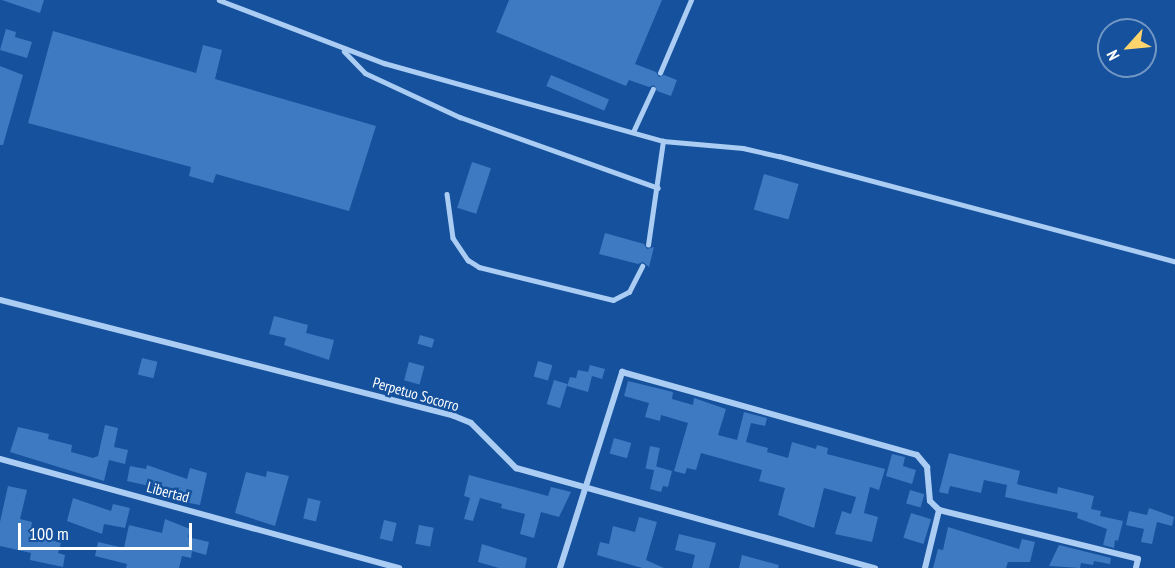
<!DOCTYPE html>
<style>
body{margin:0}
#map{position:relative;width:1175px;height:568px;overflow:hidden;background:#15519c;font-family:"PT Sans Narrow",sans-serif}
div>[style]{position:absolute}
.building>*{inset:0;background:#3e7ac2;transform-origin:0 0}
.service>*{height:4.5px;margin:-2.25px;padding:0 2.25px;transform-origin:2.25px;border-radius:2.25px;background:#abccf3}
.minor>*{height:6px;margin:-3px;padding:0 3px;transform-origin:3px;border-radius:3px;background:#abccf3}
span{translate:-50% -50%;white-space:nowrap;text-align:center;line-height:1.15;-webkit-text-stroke:5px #15519c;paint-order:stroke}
.street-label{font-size:15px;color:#fff}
.north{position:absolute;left:1097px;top:18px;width:60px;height:60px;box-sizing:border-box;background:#15519c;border:2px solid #7397c4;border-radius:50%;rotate:243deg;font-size:16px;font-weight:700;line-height:24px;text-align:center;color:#fff}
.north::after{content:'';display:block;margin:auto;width:21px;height:27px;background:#ffd46d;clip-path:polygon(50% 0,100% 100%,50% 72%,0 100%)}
.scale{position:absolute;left:18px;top:523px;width:174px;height:27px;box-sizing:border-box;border:3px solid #fff;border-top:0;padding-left:8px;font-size:18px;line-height:21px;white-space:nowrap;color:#fff;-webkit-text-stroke:4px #15519c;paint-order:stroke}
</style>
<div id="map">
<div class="building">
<i style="clip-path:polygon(2px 0,44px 0,40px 13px)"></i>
<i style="clip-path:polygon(509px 0,662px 0,635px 64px,656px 72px,659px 77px,664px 75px,677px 80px,671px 96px,657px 91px,654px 85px,649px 87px,629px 80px,626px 86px,496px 32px)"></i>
<i style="clip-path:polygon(6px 29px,16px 32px,15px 37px,32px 42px,27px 58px,0 50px)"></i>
<i style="clip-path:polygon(53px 31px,196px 73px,203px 45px,222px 50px,215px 79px,376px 126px,349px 211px,216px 174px,213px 183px,189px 176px,191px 167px,28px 123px)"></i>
<i style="clip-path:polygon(0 66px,23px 75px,3px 145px,0 145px)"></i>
<i style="left:551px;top:75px;width:63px;height:12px;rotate:23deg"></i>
<i style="left:472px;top:162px;width:20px;height:48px;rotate:18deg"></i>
<i style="left:764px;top:174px;width:36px;height:37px;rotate:16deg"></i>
<i style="clip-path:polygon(605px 233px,644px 244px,647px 249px,654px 247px,649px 267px,643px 262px,638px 264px,599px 254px)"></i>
<i style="clip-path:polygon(274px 316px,308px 325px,306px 333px,334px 340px,329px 360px,284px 345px,286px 338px,269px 334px)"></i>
<i style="left:420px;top:335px;width:15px;height:9px;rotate:16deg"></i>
<i style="left:142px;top:358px;width:16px;height:17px;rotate:14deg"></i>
<i style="left:538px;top:361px;width:15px;height:16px;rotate:16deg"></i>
<i style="left:409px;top:362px;width:16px;height:19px;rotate:15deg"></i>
<i style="clip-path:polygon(590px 365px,605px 369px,602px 379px,592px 376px,588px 392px,567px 386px,570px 377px,576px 378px,578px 370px,588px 372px)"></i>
<i style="left:554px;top:380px;width:14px;height:25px;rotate:17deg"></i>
<i style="clip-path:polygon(628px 381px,673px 392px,672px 399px,693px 405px,694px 398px,726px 409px,718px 435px,737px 440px,744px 412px,767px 418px,765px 426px,751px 423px,746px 442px,768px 448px,767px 452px,788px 458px,792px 442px,816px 449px,817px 445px,828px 448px,827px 454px,885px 469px,879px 490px,870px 487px,864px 513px,878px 517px,872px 542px,835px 534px,842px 511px,851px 514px,856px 497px,824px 488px,814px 528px,778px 515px,785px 488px,759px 481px,762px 470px,701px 453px,696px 470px,687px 468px,685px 474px,674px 471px,688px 423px,661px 415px,660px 421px,645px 417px,649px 403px,624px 396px)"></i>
<i style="clip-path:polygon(105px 425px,118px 428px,114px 447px,128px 450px,125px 464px,109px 460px,104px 481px,10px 452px,18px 427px,49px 434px,48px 439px,72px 445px,71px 452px,93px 458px,98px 456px)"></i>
<i style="left:614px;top:438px;width:18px;height:16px;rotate:16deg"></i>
<i style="left:650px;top:446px;width:10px;height:23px;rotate:11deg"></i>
<i style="clip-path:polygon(949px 453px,1020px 471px,1017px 484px,1020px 485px,1057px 494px,1058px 487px,1094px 496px,1091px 509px,1101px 511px,1100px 516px,1123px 521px,1118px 541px,1115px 540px,1114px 548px,1103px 545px,1107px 529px,1077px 518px,1078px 513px,1005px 497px,1007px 485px,984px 480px,981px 493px,950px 486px,948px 494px,939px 492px)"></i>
<i style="clip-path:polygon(892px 454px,905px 457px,903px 466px,916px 470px,912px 484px,886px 476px)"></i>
<i style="clip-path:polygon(147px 465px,187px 479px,190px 468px,207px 473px,200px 505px,161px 498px,163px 489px,127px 481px,130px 466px,146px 469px)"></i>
<i style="clip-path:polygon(655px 466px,672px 471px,668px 487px,663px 486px,661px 492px,650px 489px)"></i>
<i style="clip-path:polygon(267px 471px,289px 476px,275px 526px,235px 513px,246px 472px,266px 477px)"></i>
<i style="clip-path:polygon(469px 475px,548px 496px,551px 487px,571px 492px,559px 517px,541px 512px,534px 538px,520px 534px,525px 514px,501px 508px,502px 504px,480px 498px,473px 521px,464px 519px,470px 498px,464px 496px)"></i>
<i style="clip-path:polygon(8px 486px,27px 490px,20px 519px,32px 522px,30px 534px,61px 543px,58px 553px,65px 555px,63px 567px,30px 560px,31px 553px,0 546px,0 522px)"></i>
<i style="left:910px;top:490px;width:15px;height:14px;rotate:16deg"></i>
<i style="clip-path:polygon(73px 498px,111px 511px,113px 504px,130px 508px,125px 528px,104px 524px,102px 534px,67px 521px)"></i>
<i style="left:308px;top:498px;width:13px;height:21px;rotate:13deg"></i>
<i style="clip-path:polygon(1149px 508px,1174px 517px,1172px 526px,1157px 522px,1152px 544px,1141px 542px,1144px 529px,1126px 525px,1129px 511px,1147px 515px)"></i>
<i style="left:911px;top:513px;width:21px;height:26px;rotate:17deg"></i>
<i style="clip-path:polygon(639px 517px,657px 522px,646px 560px,664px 568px,642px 568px,597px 555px,600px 542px,609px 544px,613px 526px,635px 532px)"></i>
<i style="clip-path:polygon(165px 519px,190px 529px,188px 537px,209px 542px,206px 555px,192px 551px,191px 558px,182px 556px,179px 568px,126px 568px,127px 564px,95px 556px,98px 542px,124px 548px,129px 525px,162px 533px)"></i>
<i style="left:384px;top:520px;width:13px;height:19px;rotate:13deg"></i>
<i style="left:419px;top:525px;width:15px;height:19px;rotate:11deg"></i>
<i style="clip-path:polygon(948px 527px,1019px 549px,1022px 539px,1035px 542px,1030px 562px,1008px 562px,1006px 568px,933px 568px,938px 549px,943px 550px)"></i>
<i style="clip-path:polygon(679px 534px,716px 543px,709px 568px,692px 568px,695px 555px,675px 550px)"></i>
<i style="clip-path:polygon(482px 544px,527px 558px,525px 568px,499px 568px,478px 562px)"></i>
<i style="clip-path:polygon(1059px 545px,1111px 558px,1110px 564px,1094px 561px,1093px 565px,1081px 563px,1080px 568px,1049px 566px)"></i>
<i style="clip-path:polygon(742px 555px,779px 565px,778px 568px,739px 568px)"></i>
</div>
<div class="service">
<i style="left:219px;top:0;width:177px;rotate:20.9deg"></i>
<i style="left:384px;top:63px;width:290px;rotate:15.6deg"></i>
<i style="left:663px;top:141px;width:80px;rotate:5deg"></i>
<i style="left:743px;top:148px;width:37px;rotate:13deg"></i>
<i style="left:779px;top:156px;width:410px;rotate:14.9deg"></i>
<i style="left:344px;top:51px;width:30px;rotate:46deg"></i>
<i style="left:365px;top:73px;width:105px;rotate:24.9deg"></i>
<i style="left:460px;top:117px;width:210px;rotate:19.7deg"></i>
<i style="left:660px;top:73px;width:79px;rotate:-67deg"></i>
<i style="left:633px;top:132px;width:47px;rotate:-65.1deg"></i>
<i style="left:447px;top:194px;width:44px;rotate:82.2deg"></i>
<i style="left:453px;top:238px;width:27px;rotate:56deg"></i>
<i style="left:468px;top:260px;width:13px;rotate:32deg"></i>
<i style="left:479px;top:267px;width:138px;rotate:13.8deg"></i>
<i style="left:613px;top:300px;width:18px;rotate:-27deg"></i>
<i style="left:629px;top:292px;width:29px;rotate:-63deg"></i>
<i style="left:648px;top:245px;width:105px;rotate:-81.8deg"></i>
</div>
<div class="minor">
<i style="left:0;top:300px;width:469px;rotate:14.3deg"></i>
<i style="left:454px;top:416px;width:18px;rotate:22deg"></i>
<i style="left:471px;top:423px;width:64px;rotate:45deg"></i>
<i style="left:516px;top:468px;width:373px;rotate:15.6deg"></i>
<i style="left:0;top:459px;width:414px;rotate:15.3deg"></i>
<i style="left:560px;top:568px;width:206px;rotate:-72.4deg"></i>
<i style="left:622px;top:372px;width:306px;rotate:15.7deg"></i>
<i style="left:917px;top:455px;width:16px;rotate:50deg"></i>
<i style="left:927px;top:467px;width:34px;rotate:85deg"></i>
<i style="left:930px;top:501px;width:13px;rotate:45deg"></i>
<i style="left:939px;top:510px;width:205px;rotate:13.8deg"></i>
<i style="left:1138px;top:559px;width:9px;rotate:103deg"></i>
<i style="left:925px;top:568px;width:60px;rotate:-76.4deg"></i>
</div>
<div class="street-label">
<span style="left:416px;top:394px;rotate:16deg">Perpetuo Socorro</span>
<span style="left:168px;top:492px;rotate:15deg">Libertad</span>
</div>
<div class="north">N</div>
<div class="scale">100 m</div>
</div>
